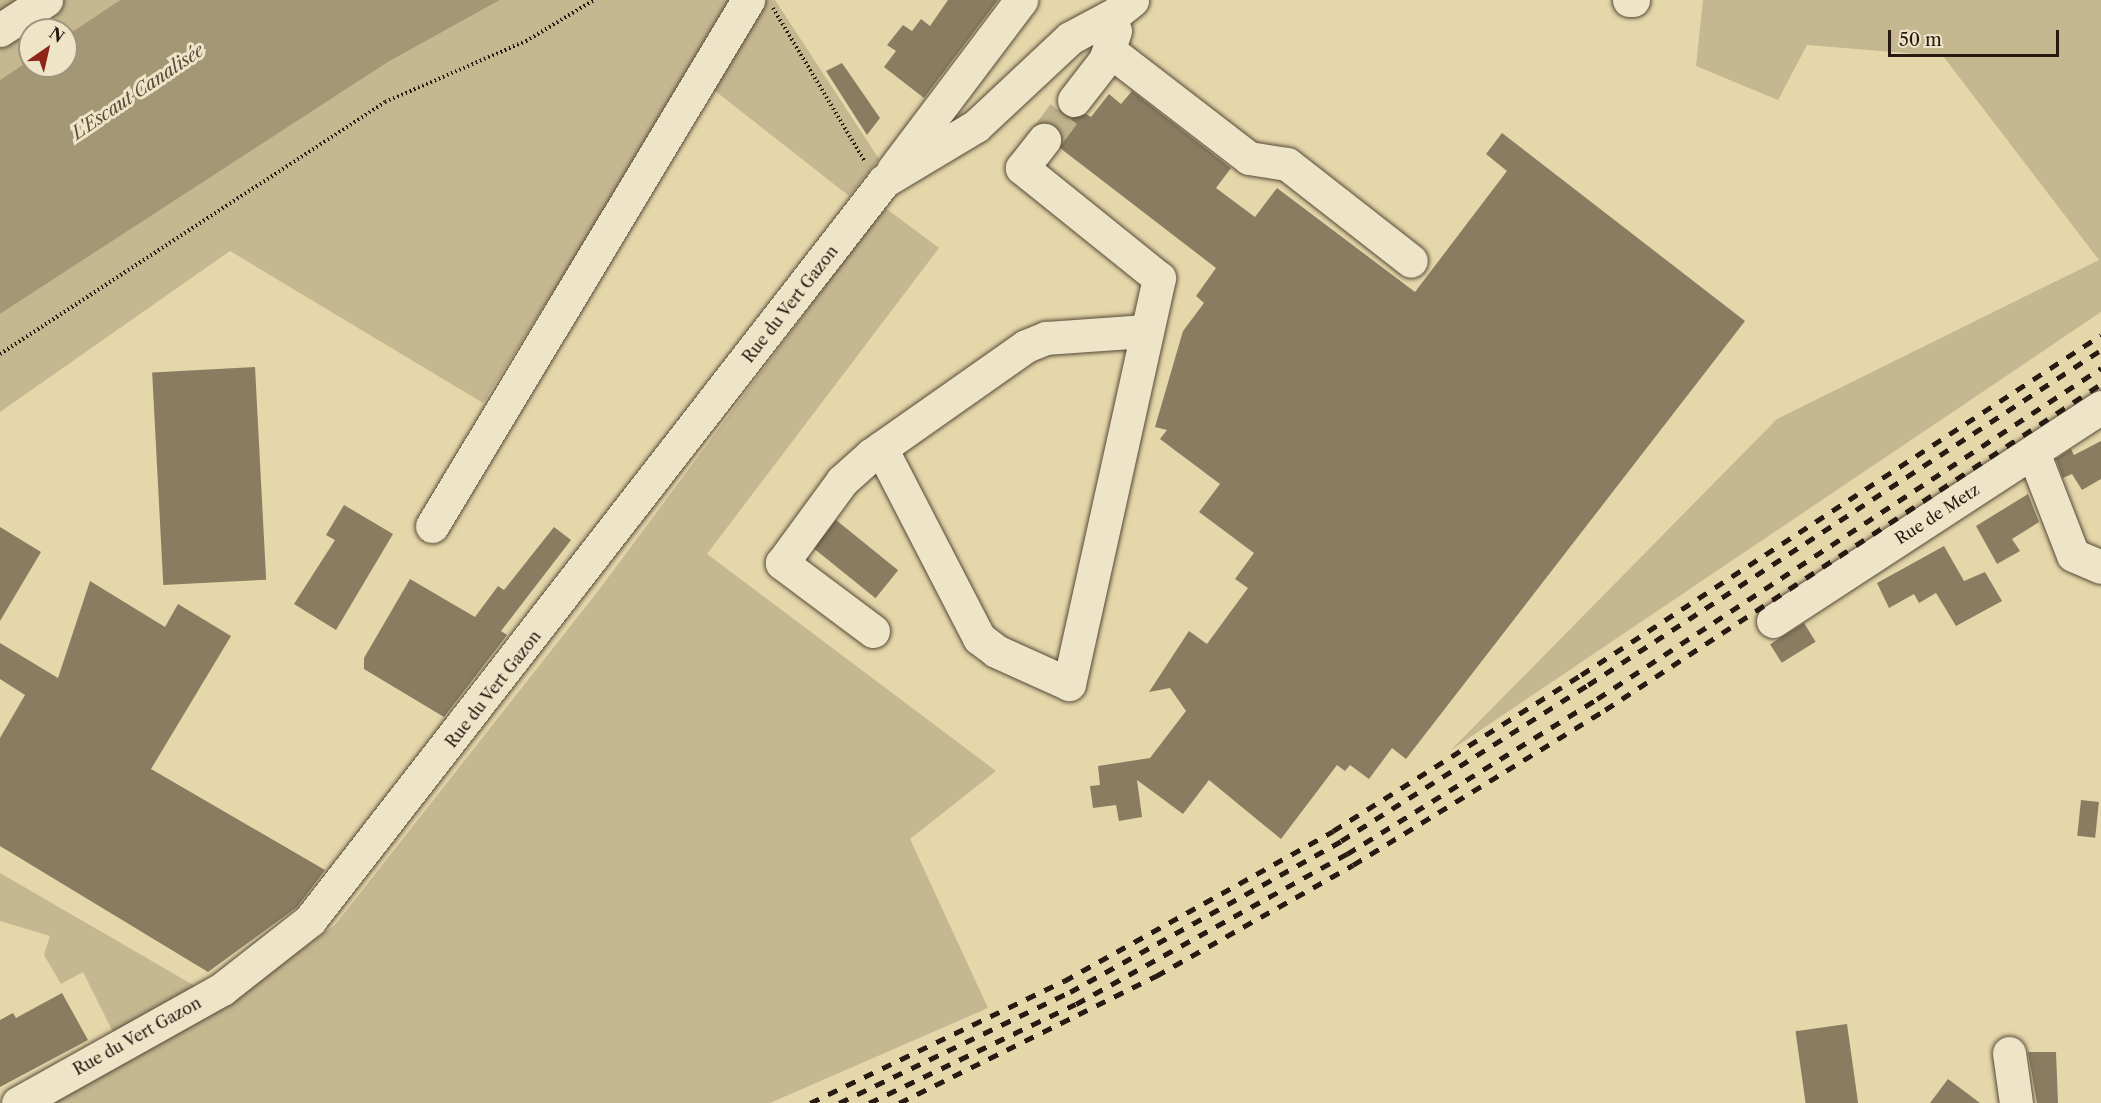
<!DOCTYPE html>
<meta charset="utf-8">
<style>
body{margin:0}
#map{position:relative;width:2101px;height:1103px;overflow:hidden;background:#e5d7aa;font-family:"Libre Caslon Text",serif}
div>[style]{position:absolute}
.green>*{inset:0;background:#c5b790}
.water>*{inset:0;background:#a49776}
.building>*{inset:0;background:#8a7c61;transform-origin:0 0}
.minor-tunnel>*{height:33px;margin-top:-16.5px;transform-origin:0;background:repeating-linear-gradient(90deg,#bfb18c 0 33px,transparent 0 49px)}
.path>*{height:4px;margin-top:-2px;transform-origin:0;background:repeating-linear-gradient(90deg,#271a12 0 1.5px,transparent 0 4.5px)}
.roads{filter:drop-shadow(0 0 2px #564938) drop-shadow(0 0 2px #564938)}
.minor>*{height:33px;margin:-16.5px;padding:0 16.5px;transform-origin:16.5px;border-radius:16.5px;background:#eee5c8}
.rail>*{height:4.5px;margin-top:-2.25px;transform-origin:0;background:repeating-linear-gradient(90deg,#271a12 0 10px,transparent 0 20px)}
span{translate:-50% -50%;white-space:nowrap;text-align:center;line-height:1.15;-webkit-text-stroke:6px #eee5c8;paint-order:stroke}
.street-label{font-size:16px;color:#271a12}
.water-label{font-size:18px;color:#594c3a;font-style:italic}
.north{position:absolute;left:18px;top:18px;width:60px;height:60px;box-sizing:border-box;background:#eee5c8;border:2px solid #9e947f;border-radius:50%;rotate:34deg;font-size:16px;font-weight:700;line-height:24px;text-align:center;color:#271a12}
.north::after{content:'';display:block;margin:auto;width:21px;height:27px;background:#8f2418;clip-path:polygon(50% 0,100% 100%,50% 72%,0 100%)}
.scale{position:absolute;left:1888px;top:30px;width:171px;height:27px;box-sizing:border-box;border:3px solid #271a12;border-top:0;padding-left:8px;font-size:18px;line-height:21px;white-space:nowrap;color:#271a12;-webkit-text-stroke:4px #eee5c8;paint-order:stroke}
</style>
<div id="map">
<div class="green">
<i style="clip-path:polygon(0 0,120px 0,66px 36px,66px 30px,30px 30px,30px 60px,0 80px)"></i>
<i style="clip-path:polygon(500px 0,775px 0,879px 159px,849px 196px,691px 72px,483px 403px,230px 251px,0 412px,0 314px,388px 62px)"></i>
<i style="clip-path:polygon(1703px 0,2101px 0,2101px 312px,1451px 750px,1777px 419px,2099px 260px,1943px 56px,1807px 45px,1778px 100px,1696px 66px)"></i>
<i style="clip-path:polygon(884px 207px,939px 248px,707px 554px,996px 771px,910px 839px,988px 1008px,770px 1103px,43px 1103px,126px 1058px,83px 972px,61px 984px,44px 955px,50px 936px,0 921px,0 873px,226px 1004px,335px 925px,598px 591px)"></i>
</div>
<div class="water">
<i style="clip-path:polygon(120px 0,500px 0,388px 62px,0 314px,0 80px,30px 60px,30px 66px,66px 66px,66px 36px)"></i>
</div>
<div class="building">
<i style="clip-path:polygon(948px 0,998px 0,924px 98px,884px 67px,896px 51px,887px 45px,903px 25px,912px 31px,921px 19px,930px 26px)"></i>
<i style="clip-path:polygon(842px 63px,880px 118px,867px 135px,826px 71px)"></i>
<i style="clip-path:polygon(1132px 91px,1231px 168px,1216px 188px,1255px 217px,1277px 188px,1415px 292px,1507px 171px,1486px 154px,1502px 133px,1745px 321px,1406px 759px,1392px 748px,1369px 779px,1350px 765px,1345px 771px,1337px 765px,1281px 839px,1209px 780px,1183px 814px,1137px 780px,1142px 817px,1119px 821px,1116px 805px,1093px 808px,1090px 786px,1100px 785px,1098px 766px,1150px 758px,1186px 711px,1170px 688px,1149px 692px,1189px 631px,1207px 644px,1248px 588px,1235px 579px,1254px 553px,1199px 512px,1220px 484px,1160px 439px,1167px 430px,1155px 427px,1183px 331px,1204px 303px,1196px 296px,1216px 268px,1060px 148px,1061px 133px,1049px 122px,1059px 110px,1071px 118px,1086px 114px,1091px 117px,1109px 94px,1121px 104px)"></i>
<i style="left:255px;top:367px;width:213px;height:103px;rotate:87deg"></i>
<i style="clip-path:polygon(2101px 441px,2101px 479px,2082px 490px,2072px 474px,2063px 478px,2056px 459px,2071px 449px,2074px 455px)"></i>
<i style="clip-path:polygon(2028px 494px,2039px 522px,2012px 539px,2020px 551px,1997px 564px,1976px 526px)"></i>
<i style="clip-path:polygon(344px 505px,393px 534px,336px 630px,294px 604px,335px 540px,326px 535px)"></i>
<i style="left:836px;top:520px;width:80px;height:36px;rotate:39deg"></i>
<i style="clip-path:polygon(0 527px,41px 552px,0 621px)"></i>
<i style="clip-path:polygon(554px 527px,571px 540px,501px 631px,507px 635px,444px 717px,364px 669px,364px 658px,410px 579px,475px 617px,498px 586px,504px 590px)"></i>
<i style="clip-path:polygon(1944px 546px,1964px 581px,1985px 572px,2002px 601px,1956px 626px,1936px 593px,1919px 603px,1914px 594px,1889px 608px,1877px 583px)"></i>
<i style="clip-path:polygon(90px 581px,165px 627px,178px 604px,231px 636px,151px 769px,325px 870px,297px 907px,208px 972px,0 846px,0 738px,25px 695px,0 679px,0 643px,58px 678px)"></i>
<i style="left:1804px;top:623px;width:22px;height:40px;rotate:58deg"></i>
<i style="left:2081px;top:800px;width:18px;height:36px;rotate:6deg"></i>
<i style="clip-path:polygon(62px 993px,88px 1040px,0 1087px,0 1020px,13px 1013px,16px 1018px)"></i>
<i style="left:1847px;top:1024px;width:80px;height:52px;rotate:82deg"></i>
<i style="clip-path:polygon(2028px 1052px,2056px 1052px,2058px 1103px,2037px 1103px)"></i>
<i style="clip-path:polygon(1948px 1079px,1980px 1103px,1930px 1103px)"></i>
</div>
<div class="minor-tunnel">
<i style="left:1044px;top:140px;width:50px;rotate:-53.1deg"></i>
</div>
<div class="path">
<i style="left:773px;top:8px;width:179px;rotate:59.1deg"></i>
<i style="left:0;top:354px;width:460px;rotate:-33.2deg"></i>
<i style="left:385px;top:102px;width:154px;rotate:-23.4deg"></i>
<i style="left:526px;top:41px;width:79px;rotate:-31.1deg"></i>
</div>
<div class="roads">
<div class="minor">
<i style="left:1629px;top:0;width:4px"></i>
<i style="left:0;top:30px;width:55px;rotate:-33.1deg"></i>
<i style="left:1110px;top:51px;width:175px;rotate:37.6deg"></i>
<i style="left:1249px;top:158px;width:38px;rotate:9deg"></i>
<i style="left:1287px;top:164px;width:157px;rotate:38deg"></i>
<i style="left:1074px;top:100px;width:51px;rotate:-52.2deg"></i>
<i style="left:1105px;top:60px;width:31px;rotate:-71deg"></i>
<i style="left:893px;top:170px;width:213px;rotate:-53deg"></i>
<i style="left:881px;top:448px;width:214px;rotate:62.7deg"></i>
<i style="left:979px;top:638px;width:21px;rotate:37deg"></i>
<i style="left:996px;top:651px;width:80px;rotate:24.3deg"></i>
<i style="left:1069px;top:684px;width:416px;rotate:-77.5deg"></i>
<i style="left:1159px;top:278px;width:176px;rotate:-141.2deg"></i>
<i style="left:1022px;top:168px;width:36px;rotate:-52deg"></i>
<i style="left:2033px;top:452px;width:110px;rotate:68.8deg"></i>
<i style="left:2073px;top:555px;width:30px;rotate:23deg"></i>
<i style="left:432px;top:526px;width:614px;rotate:-59deg"></i>
<i style="left:1773px;top:621px;width:392px;rotate:-33.1deg"></i>
<i style="left:873px;top:631px;width:114px;rotate:-143.2deg"></i>
<i style="left:782px;top:563px;width:102px;rotate:-53.8deg"></i>
<i style="left:842px;top:481px;width:39px;rotate:-42deg"></i>
<i style="left:871px;top:455px;width:189px;rotate:-35.1deg"></i>
<i style="left:1026px;top:346px;width:22px;rotate:-22deg"></i>
<i style="left:1046px;top:338px;width:101px;rotate:-4deg"></i>
<i style="left:2009px;top:1053px;width:50px;rotate:82deg"></i>
<i style="left:18px;top:1103px;width:234px;rotate:-29.2deg"></i>
<i style="left:222px;top:989px;width:112px;rotate:-38.1deg"></i>
<i style="left:310px;top:920px;width:936px;rotate:-52.16deg"></i>
<i style="left:884px;top:181px;width:107px;rotate:-30.9deg"></i>
<i style="left:976px;top:126px;width:129px;rotate:-43.1deg"></i>
<i style="left:1070px;top:38px;width:51px;rotate:-28.1deg"></i>
<i style="left:1115px;top:14px;width:22px;rotate:-39deg"></i>
</div>
</div>
<div class="rail">
<i style="left:810px;top:1103px;width:282px;rotate:-25.7deg"></i>
<i style="left:1064px;top:981px;width:308px;rotate:-29.1deg"></i>
<i style="left:1333px;top:831px;width:293px;rotate:-32.2deg"></i>
<i style="left:1581px;top:675px;width:621px;rotate:-33.18deg"></i>
<i style="left:839px;top:1103px;width:256px;rotate:-25.7deg"></i>
<i style="left:1070px;top:992px;width:310px;rotate:-29.1deg"></i>
<i style="left:1341px;top:841px;width:292px;rotate:-32.3deg"></i>
<i style="left:1588px;top:685px;width:613px;rotate:-33.15deg"></i>
<i style="left:869px;top:1103px;width:229px;rotate:-25.6deg"></i>
<i style="left:1076px;top:1004px;width:310px;rotate:-29deg"></i>
<i style="left:1347px;top:854px;width:294px;rotate:-31.8deg"></i>
<i style="left:1597px;top:699px;width:603px;rotate:-33.29deg"></i>
<i style="left:899px;top:1103px;width:287px;rotate:-26.3deg"></i>
<i style="left:1156px;top:976px;width:226px;rotate:-29.4deg"></i>
<i style="left:1353px;top:865px;width:296px;rotate:-31.6deg"></i>
<i style="left:1605px;top:710px;width:594px;rotate:-33.32deg"></i>
</div>
<div class="street-label">
<span style="left:790px;top:304px;rotate:-52deg">Rue du Vert Gazon</span>
<span style="left:1937px;top:514px;rotate:-33deg">Rue de Metz</span>
<span style="left:493px;top:689px;rotate:-52deg">Rue du Vert Gazon</span>
<span style="left:137px;top:1036px;rotate:-29deg">Rue du Vert Gazon</span>
</div>
<div class="water-label">
<span style="left:138px;top:92px;rotate:-34deg">L'Escaut Canalisée</span>
</div>
<div class="north">N</div>
<div class="scale">50 m</div>
</div>
